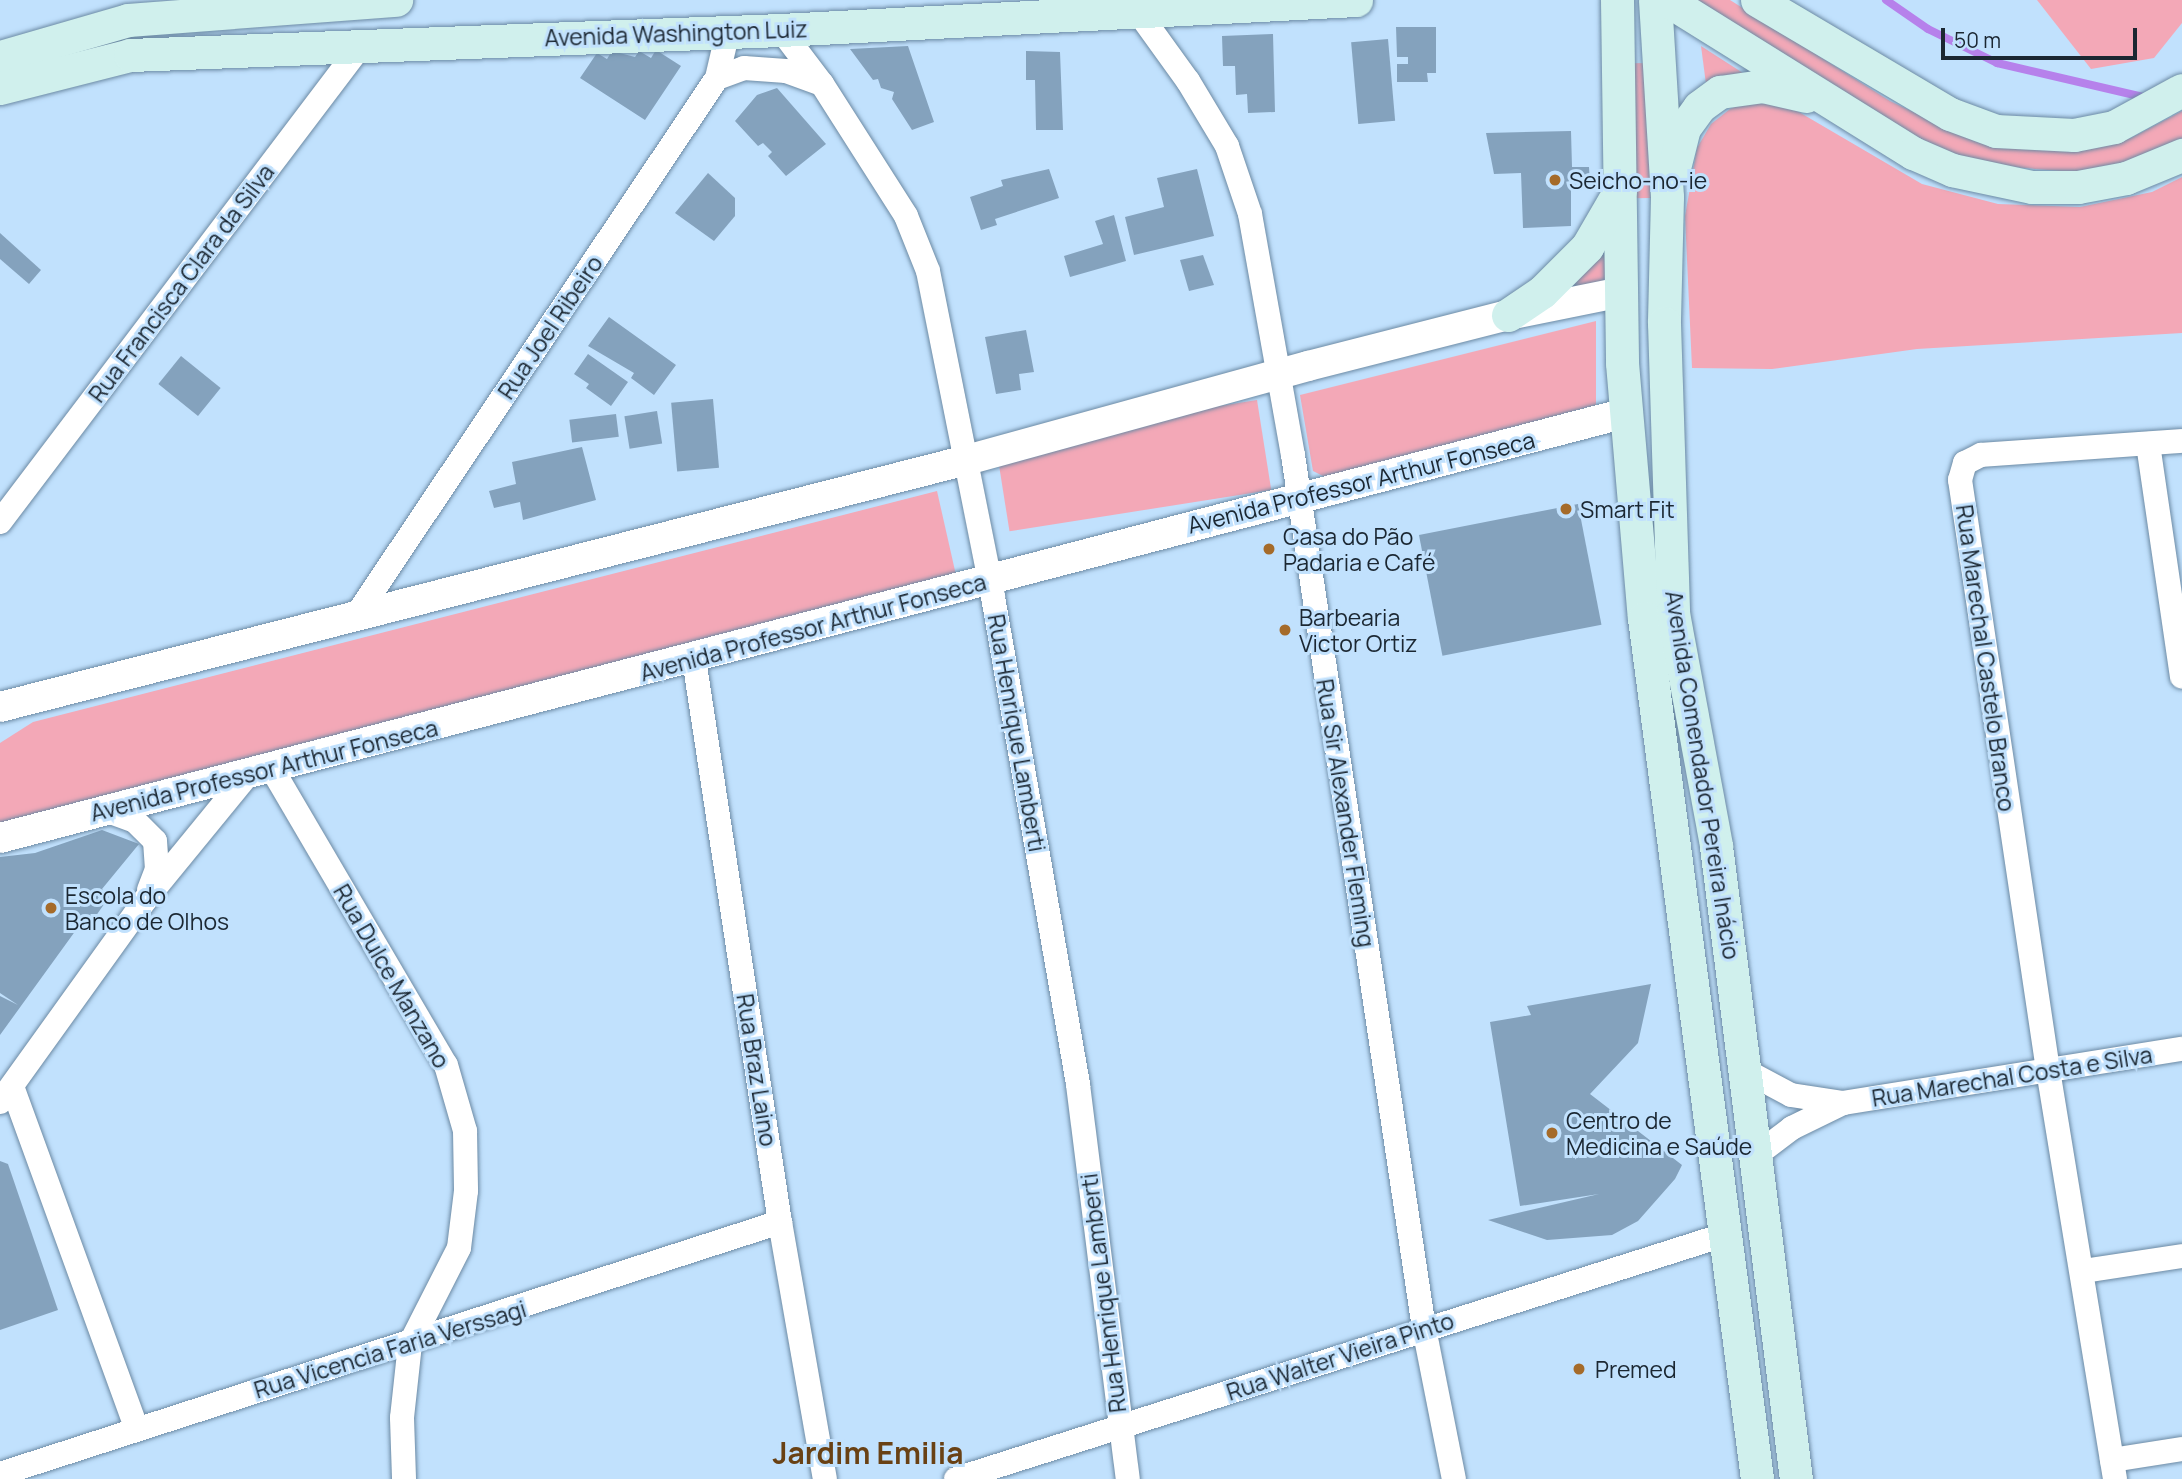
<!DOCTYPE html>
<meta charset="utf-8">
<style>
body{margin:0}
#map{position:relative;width:2182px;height:1479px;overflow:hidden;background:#c1e1fd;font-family:Manrope,sans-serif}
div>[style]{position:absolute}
.green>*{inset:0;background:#f3a8b7;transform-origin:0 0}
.stream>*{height:8px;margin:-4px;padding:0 4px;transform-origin:4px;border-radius:4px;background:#b681eb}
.building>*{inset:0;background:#84a2bd;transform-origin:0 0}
.roads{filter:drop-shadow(0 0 2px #6c8aa4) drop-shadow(0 0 2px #6c8aa4)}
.minor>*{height:24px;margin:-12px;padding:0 12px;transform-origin:12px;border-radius:12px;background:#fff}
.tertiary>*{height:30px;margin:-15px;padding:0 15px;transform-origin:15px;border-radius:15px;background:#fff}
.secondary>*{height:33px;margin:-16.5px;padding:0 16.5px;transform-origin:16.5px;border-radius:16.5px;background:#d0f0ed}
.dots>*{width:19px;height:19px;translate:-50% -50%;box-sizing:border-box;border:4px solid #c1e1fd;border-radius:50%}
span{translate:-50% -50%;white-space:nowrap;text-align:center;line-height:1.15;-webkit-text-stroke:6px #c1e1fd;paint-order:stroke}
.street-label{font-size:23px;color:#1b2732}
.poi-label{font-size:23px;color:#1b2732}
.left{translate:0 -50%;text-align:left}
.district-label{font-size:30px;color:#694114;font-weight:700}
.scale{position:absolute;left:1941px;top:28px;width:196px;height:32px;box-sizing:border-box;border:4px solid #1b2732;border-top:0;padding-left:9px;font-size:21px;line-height:24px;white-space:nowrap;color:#1b2732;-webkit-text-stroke:5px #c1e1fd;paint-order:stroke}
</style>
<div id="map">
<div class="green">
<i style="clip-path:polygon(1681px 0,1730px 0,1890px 101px,1977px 142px,2029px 149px,2079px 149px,2131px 138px,2182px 111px,2182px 138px,2144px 158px,2087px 173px,1973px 164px,1918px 142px)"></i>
<i style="clip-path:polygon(2037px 0,2182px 0,2182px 23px,2154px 58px,2091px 69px)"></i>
<i style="clip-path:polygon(1701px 46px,1743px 73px,1706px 84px)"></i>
<i style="left:1648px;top:63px;width:135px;height:15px;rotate:89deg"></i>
<i style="clip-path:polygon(1775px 98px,1922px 184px,1998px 204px,2080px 207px,2152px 192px,2182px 177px,2182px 333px,1917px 349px,1772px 369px,1692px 368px,1685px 216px,1697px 148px,1711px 124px,1730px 109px,1749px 100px)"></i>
<i style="clip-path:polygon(1612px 238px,1615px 286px,1548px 308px)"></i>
<i style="clip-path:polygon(1596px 321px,1596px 405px,1325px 477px,1313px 471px,1300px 395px)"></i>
<i style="left:1257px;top:400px;width:91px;height:265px;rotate:81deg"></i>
<i style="clip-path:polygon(937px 491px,958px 584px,0 823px,0 743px,33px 722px)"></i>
</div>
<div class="stream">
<i style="left:1886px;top:0;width:51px;rotate:34.6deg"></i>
<i style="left:1928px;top:29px;width:77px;rotate:26.2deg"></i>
<i style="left:1997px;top:63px;width:150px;rotate:13.1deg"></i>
</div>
<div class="building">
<i style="clip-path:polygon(1396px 27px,1436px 27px,1436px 73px,1427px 73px,1428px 82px,1397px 82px,1397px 64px,1408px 64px,1408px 57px,1397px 57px)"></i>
<i style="clip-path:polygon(1273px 34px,1275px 112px,1248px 113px,1247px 94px,1236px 95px,1235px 66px,1223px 66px,1222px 36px)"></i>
<i style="left:1388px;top:39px;width:82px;height:37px;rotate:85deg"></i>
<i style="clip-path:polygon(908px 46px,934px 122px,912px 130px,892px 99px,894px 92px,881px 88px,878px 79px,873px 80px,850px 49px)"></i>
<i style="clip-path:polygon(656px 50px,681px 66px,645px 120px,580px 78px,597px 53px,607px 59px,612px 51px,635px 57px,639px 51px,651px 58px)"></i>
<i style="clip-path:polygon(1026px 51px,1060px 52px,1063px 130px,1036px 130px,1035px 80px,1026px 80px)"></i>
<i style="clip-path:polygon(777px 88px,826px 144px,786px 176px,768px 156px,772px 152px,763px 143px,758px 146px,735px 121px,757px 95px)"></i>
<i style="clip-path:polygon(1571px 131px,1572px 167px,1589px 167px,1590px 186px,1571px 190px,1571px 226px,1523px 228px,1521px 173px,1494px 174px,1486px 133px)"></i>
<i style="clip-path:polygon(1049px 169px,1059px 198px,995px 219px,997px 225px,981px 230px,970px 197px,1003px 186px,1001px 180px)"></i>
<i style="clip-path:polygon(1197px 169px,1214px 236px,1134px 255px,1125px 217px,1164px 207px,1157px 178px)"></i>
<i style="clip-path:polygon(708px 173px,735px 198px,735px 216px,714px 241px,675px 213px)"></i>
<i style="clip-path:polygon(1114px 215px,1126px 261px,1070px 277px,1064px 256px,1103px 244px,1095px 221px)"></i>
<i style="clip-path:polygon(0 233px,41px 270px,29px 284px,0 259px)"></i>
<i style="clip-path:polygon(1203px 255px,1214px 285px,1189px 291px,1180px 260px)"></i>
<i style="clip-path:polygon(609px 317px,676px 365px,654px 395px,631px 378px,634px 373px,588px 346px)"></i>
<i style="clip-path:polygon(1026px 330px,1034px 372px,1019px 374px,1021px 390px,996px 394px,985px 337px)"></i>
<i style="clip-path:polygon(588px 354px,628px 382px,611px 406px,586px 388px,589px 384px,574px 374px)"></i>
<i style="left:181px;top:356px;width:51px;height:36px;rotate:39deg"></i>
<i style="left:713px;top:399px;width:69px;height:42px;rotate:85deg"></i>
<i style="left:657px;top:411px;width:33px;height:33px;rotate:81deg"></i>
<i style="left:616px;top:414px;width:23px;height:47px;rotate:83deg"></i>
<i style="clip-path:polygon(582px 447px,596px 500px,523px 520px,520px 502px,494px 508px,489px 491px,516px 484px,512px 462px)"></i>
<i style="left:1578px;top:504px;width:123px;height:162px;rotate:79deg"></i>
<i style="clip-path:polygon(102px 830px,139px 844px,102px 889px,109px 897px,91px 923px,84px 919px,0 1035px,0 996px,18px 1005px,0 993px,0 857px,35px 853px)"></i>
<i style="clip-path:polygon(1651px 984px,1638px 1043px,1590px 1094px,1682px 1165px,1675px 1179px,1638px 1221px,1612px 1235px,1547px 1240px,1488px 1220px,1599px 1194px,1520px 1206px,1490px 1022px,1531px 1015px,1527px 1006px)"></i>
<i style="clip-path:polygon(0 1161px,8px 1164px,58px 1310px,0 1330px)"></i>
</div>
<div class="roads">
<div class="minor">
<i style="left:1136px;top:9px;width:89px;rotate:54.2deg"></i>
<i style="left:1188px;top:81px;width:76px;rotate:59deg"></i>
<i style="left:1227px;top:146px;width:72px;rotate:71.3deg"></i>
<i style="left:1250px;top:214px;width:245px;rotate:79.9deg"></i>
<i style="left:1293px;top:455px;width:883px;rotate:81.47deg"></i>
<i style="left:1424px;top:1328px;width:154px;rotate:78.8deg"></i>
<i style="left:781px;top:30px;width:68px;rotate:52.8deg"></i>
<i style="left:822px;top:84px;width:156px;rotate:57.5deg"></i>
<i style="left:906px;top:216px;width:59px;rotate:68.2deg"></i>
<i style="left:928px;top:271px;width:332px;rotate:78.7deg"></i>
<i style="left:993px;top:597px;width:495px;rotate:80.1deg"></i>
<i style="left:1078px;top:1085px;width:397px;rotate:82.8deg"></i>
<i style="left:717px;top:78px;width:29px;rotate:-20deg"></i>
<i style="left:744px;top:68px;width:42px;rotate:4.1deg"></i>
<i style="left:786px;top:71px;width:38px;rotate:20deg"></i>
<i style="left:2148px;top:444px;width:235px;rotate:81.7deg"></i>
<i style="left:0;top:522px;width:600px;rotate:-52.86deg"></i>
<i style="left:356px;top:616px;width:648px;rotate:-56.14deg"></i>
<i style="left:717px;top:78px;width:48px;rotate:-76.8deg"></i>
<i style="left:694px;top:659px;width:570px;rotate:81.32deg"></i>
<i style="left:780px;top:1222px;width:261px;rotate:80.1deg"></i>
<i style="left:272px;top:769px;width:343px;rotate:59.6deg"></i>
<i style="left:446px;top:1065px;width:69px;rotate:73.9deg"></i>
<i style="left:465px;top:1131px;width:60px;rotate:89deg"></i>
<i style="left:466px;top:1191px;width:57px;rotate:97deg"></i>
<i style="left:459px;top:1248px;width:108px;rotate:117deg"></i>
<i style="left:410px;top:1344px;width:74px;rotate:96.2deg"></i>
<i style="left:402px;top:1418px;width:61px;rotate:88.1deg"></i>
<i style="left:105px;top:810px;width:32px;rotate:20deg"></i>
<i style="left:135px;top:821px;width:28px;rotate:45deg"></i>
<i style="left:155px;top:841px;width:28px;rotate:86deg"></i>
<i style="left:157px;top:869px;width:22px;rotate:111deg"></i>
<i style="left:1746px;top:1071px;width:51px;rotate:28.1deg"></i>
<i style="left:1791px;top:1095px;width:53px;rotate:8.7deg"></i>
<i style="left:1843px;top:1103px;width:57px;rotate:153.9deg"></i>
<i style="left:1792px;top:1128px;width:46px;rotate:142.9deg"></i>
<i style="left:13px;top:1089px;width:360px;rotate:70deg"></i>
<i style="left:0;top:1102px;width:249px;rotate:-54.3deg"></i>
<i style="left:145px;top:900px;width:163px;rotate:-50.7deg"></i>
<i style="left:1843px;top:1103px;width:343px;rotate:-9.1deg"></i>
<i style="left:2083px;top:1271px;width:100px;rotate:-8.6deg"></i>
<i style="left:2112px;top:1460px;width:71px;rotate:-8.9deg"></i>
<i style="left:0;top:1474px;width:820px;rotate:-17.9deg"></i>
<i style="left:956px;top:1479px;width:806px;rotate:-17.63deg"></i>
<i style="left:2115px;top:1479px;width:414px;rotate:-99.3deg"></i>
<i style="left:2048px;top:1070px;width:597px;rotate:-98.48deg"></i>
<i style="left:1960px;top:480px;width:18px;rotate:-74deg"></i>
<i style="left:1965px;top:463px;width:18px;rotate:-27deg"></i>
<i style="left:1981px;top:455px;width:201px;rotate:-4deg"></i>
</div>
<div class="tertiary">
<i style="left:0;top:707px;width:994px;rotate:-14.33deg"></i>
<i style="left:963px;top:461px;width:358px;rotate:-15.4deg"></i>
<i style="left:1308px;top:366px;width:206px;rotate:-14.3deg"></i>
<i style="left:1508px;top:315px;width:116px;rotate:-11.4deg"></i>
<i style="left:0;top:838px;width:1681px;rotate:-14.65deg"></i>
</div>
<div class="secondary">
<i style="left:1617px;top:0;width:363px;rotate:89.2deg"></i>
<i style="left:1622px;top:363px;width:256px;rotate:85.1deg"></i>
<i style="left:1644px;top:618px;width:868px;rotate:82.52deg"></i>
<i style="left:1655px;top:0;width:197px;rotate:86.5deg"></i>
<i style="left:1667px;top:197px;width:126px;rotate:91.4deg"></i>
<i style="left:1664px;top:323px;width:290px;rotate:88.2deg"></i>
<i style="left:1673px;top:613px;width:237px;rotate:79.5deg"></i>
<i style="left:1716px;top:846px;width:638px;rotate:82.8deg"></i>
<i style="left:1667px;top:0;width:290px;rotate:31.9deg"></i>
<i style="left:1913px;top:153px;width:43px;rotate:23.6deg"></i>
<i style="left:1952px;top:170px;width:82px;rotate:12deg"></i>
<i style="left:2032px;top:187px;width:46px"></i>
<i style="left:2078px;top:187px;width:49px;rotate:-10.6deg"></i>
<i style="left:2126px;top:178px;width:61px;rotate:-22.3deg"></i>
<i style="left:1757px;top:0;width:224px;rotate:30.6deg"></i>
<i style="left:1950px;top:114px;width:49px;rotate:20.3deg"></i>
<i style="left:1996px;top:131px;width:78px;rotate:2.9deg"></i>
<i style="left:2074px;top:135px;width:41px;rotate:-11.3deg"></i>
<i style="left:2114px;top:127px;width:77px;rotate:-28.6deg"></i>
<i style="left:0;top:57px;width:133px;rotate:-16.1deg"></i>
<i style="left:128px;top:20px;width:269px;rotate:-4.3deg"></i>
<i style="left:0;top:88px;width:134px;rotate:-14.2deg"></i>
<i style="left:130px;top:55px;width:651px;rotate:-2.2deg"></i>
<i style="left:781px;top:30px;width:576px;rotate:-2.99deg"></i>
<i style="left:1674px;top:168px;width:41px;rotate:-76deg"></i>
<i style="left:1684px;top:128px;width:26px;rotate:-54deg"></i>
<i style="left:1699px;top:107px;width:26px;rotate:-36deg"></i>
<i style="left:1720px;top:92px;width:42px;rotate:-8.1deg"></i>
<i style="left:1762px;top:86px;width:45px;rotate:12.8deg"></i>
<i style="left:1508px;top:315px;width:41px;rotate:-34.1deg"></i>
<i style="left:1542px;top:292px;width:64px;rotate:-45deg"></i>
<i style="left:1587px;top:247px;width:66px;rotate:-59.9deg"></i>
</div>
</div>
<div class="dots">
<i style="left:1555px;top:180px;background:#a56b2a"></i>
<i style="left:1566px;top:509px;background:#a56b2a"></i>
<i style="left:1269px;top:549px;background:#a56b2a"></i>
<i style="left:1285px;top:630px;background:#a56b2a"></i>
<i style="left:51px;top:908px;background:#a56b2a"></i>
<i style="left:1552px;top:1133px;background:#a56b2a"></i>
<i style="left:1579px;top:1369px;background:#a56b2a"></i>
</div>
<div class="street-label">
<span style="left:676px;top:33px;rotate:-2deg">Avenida Washington Luiz</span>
<span style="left:181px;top:283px;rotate:-53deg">Rua Francisca Clara da Silva</span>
<span style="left:550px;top:327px;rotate:-56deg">Rua Joel Ribeiro</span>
<span style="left:1361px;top:482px;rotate:-14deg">Avenida Professor Arthur Fonseca</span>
<span style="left:813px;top:627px;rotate:-15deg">Avenida Professor Arthur Fonseca</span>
<span style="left:1986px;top:658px;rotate:82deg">Rua Marechal Castelo Branco</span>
<span style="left:1017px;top:733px;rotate:80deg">Rua Henrique Lamberti</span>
<span style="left:264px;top:770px;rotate:-14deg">Avenida Professor Arthur Fonseca</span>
<span style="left:1703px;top:775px;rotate:81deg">Avenida Comendador Pereira Inácio</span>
<span style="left:1346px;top:813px;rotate:81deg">Rua Sir Alexander Fleming</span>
<span style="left:392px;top:976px;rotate:60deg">Rua Dulce Manzano</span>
<span style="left:757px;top:1070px;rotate:81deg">Rua Braz Laino</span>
<span style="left:2012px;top:1076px;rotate:-9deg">Rua Marechal Costa e Silva</span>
<span style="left:1103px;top:1293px;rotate:-97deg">Rua Henrique Lamberti</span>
<span style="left:390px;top:1349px;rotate:-17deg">Rua Vicencia Faria Verssagi</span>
<span style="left:1340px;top:1356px;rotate:-18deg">Rua Walter Vieira Pinto</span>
</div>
<div class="poi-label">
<span class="left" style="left:1569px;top:180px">Seicho-no-ie</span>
<span class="left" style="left:1580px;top:509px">Smart Fit</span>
<span class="left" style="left:1283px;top:549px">Casa do Pão<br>Padaria e Café</span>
<span class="left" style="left:1299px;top:630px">Barbearia<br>Victor Ortiz</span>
<span class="left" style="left:65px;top:908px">Escola do<br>Banco de Olhos</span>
<span class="left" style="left:1566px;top:1133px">Centro de<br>Medicina e Saúde</span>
<span class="left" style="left:1595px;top:1369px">Premed</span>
</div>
<div class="district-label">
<span style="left:868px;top:1453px">Jardim Emilia</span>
</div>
<div class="scale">50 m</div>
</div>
